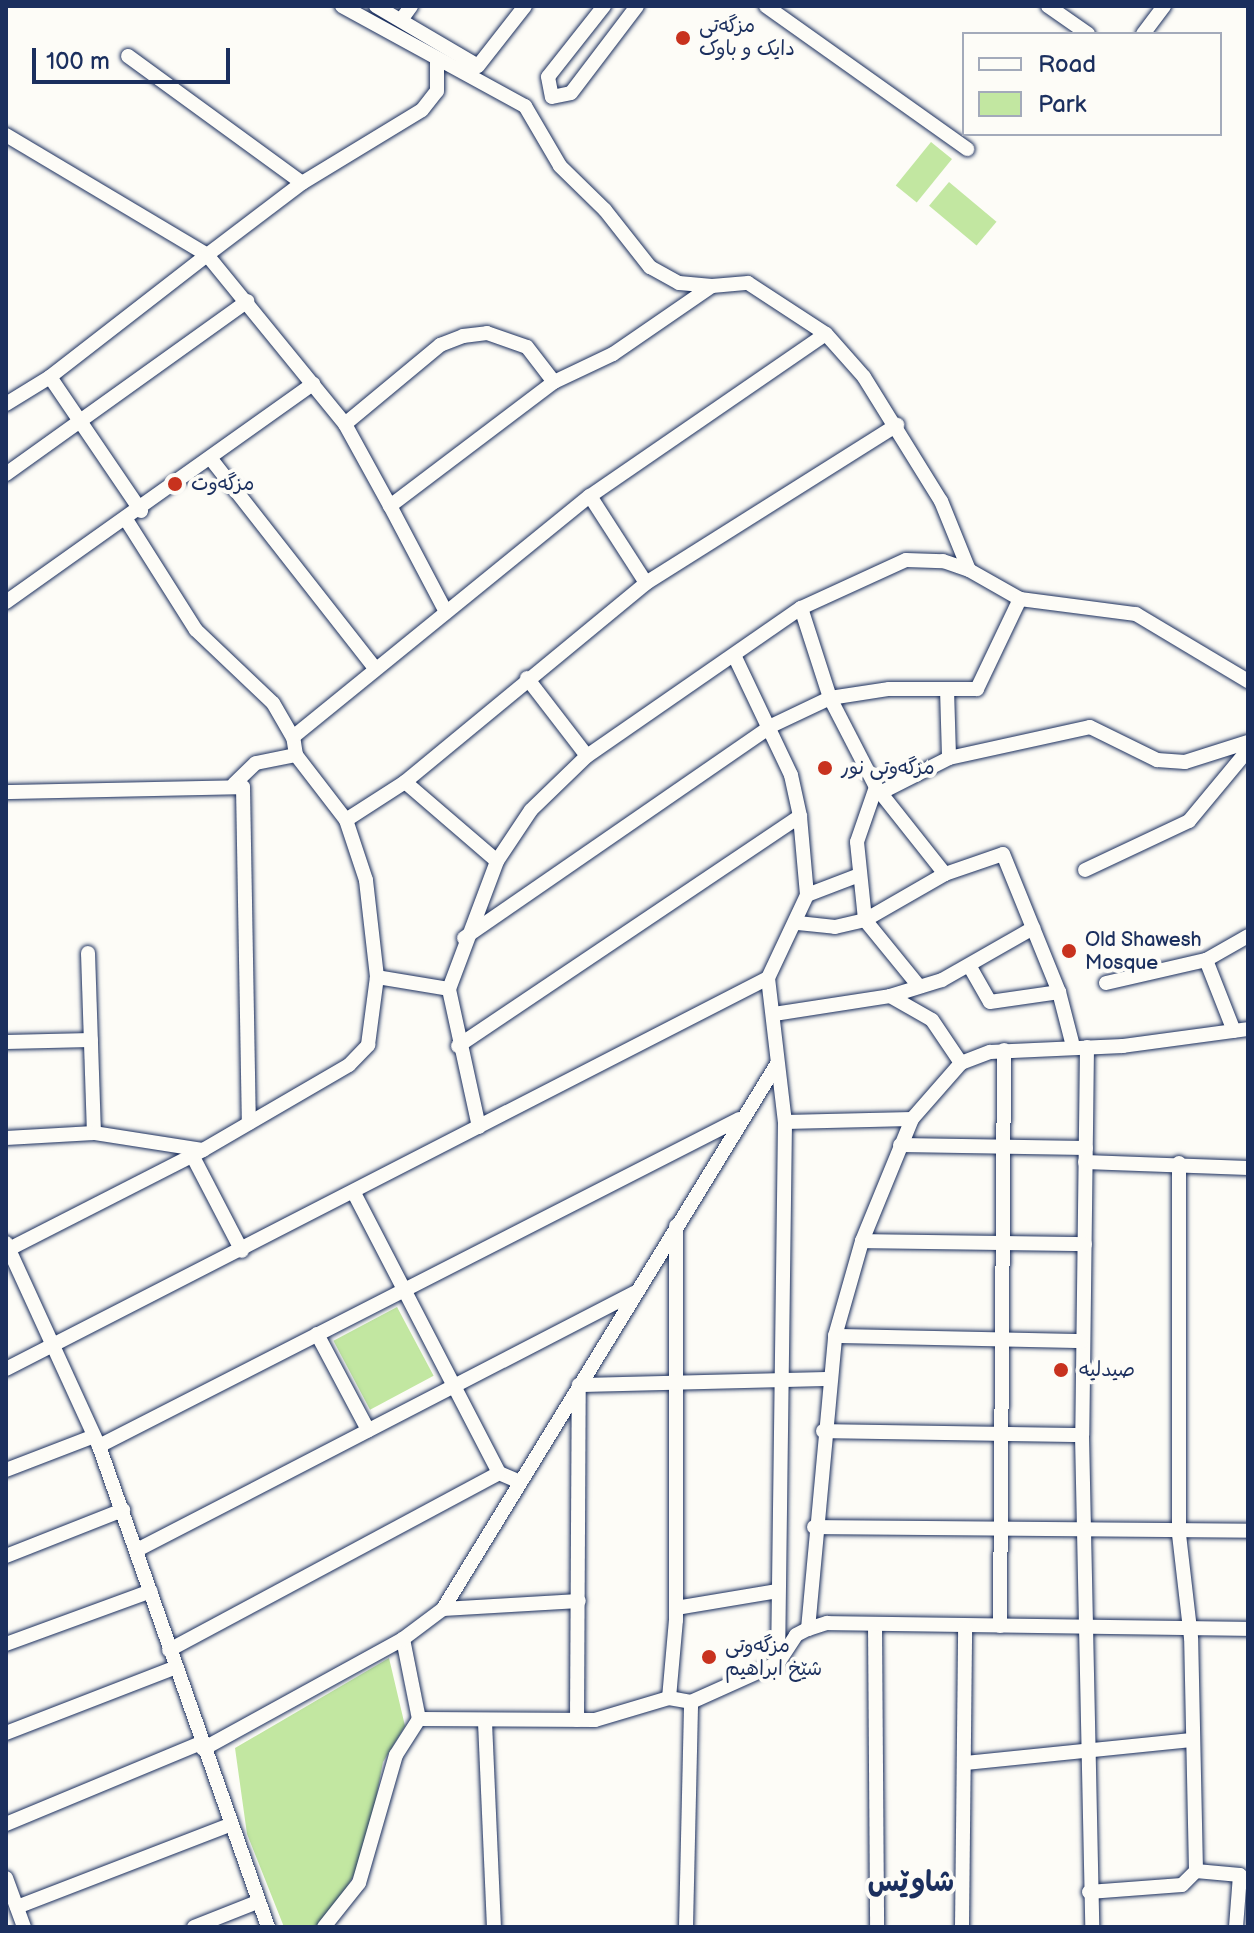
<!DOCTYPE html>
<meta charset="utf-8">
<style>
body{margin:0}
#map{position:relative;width:1254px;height:1933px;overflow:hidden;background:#fdfcf7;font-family:"Balsamiq Sans","Playpen Sans Arabic",sans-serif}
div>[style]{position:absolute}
.green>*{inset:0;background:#c2e7a1;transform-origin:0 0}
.roads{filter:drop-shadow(0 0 2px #1b2f5e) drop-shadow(0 0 2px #1b2f5e)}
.minor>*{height:14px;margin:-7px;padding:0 7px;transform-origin:7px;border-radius:7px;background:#fdfcf7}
.dots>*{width:22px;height:22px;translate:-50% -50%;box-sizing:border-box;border:4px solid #fdfcf7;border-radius:50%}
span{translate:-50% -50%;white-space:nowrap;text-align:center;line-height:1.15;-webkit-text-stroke:8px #fdfcf7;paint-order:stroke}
.poi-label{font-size:20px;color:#1b2f5e}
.left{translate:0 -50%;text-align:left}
.district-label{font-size:28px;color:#1b2f5e;font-weight:700}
.frame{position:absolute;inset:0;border:8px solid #1b2f5e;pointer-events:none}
.legend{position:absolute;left:962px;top:32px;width:260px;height:104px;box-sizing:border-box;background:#fdfcf7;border:2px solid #a3aaba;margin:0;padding:10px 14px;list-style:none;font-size:24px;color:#1b2f5e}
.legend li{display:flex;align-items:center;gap:16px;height:40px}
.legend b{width:40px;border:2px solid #a3aaba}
.scale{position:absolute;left:32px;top:48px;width:198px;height:36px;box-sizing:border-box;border:4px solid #1b2f5e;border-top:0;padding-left:10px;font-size:24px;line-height:28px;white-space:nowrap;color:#1b2f5e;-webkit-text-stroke:6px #fdfcf7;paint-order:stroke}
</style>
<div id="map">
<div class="green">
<i style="left:931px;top:142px;width:27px;height:56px;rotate:39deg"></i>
<i style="left:949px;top:182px;width:62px;height:31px;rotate:40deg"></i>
<i style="left:397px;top:1307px;width:78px;height:72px;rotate:62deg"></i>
<i style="clip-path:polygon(389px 1658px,405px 1726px,383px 1762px,365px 1856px,327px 1921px,319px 1927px,284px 1927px,247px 1834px,235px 1748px)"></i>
</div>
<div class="roads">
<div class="minor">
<i style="left:342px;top:6px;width:209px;rotate:28.7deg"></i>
<i style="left:525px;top:106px;width:69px;rotate:59.7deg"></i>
<i style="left:560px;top:166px;width:63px;rotate:44.4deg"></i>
<i style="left:605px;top:210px;width:73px;rotate:51.7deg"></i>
<i style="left:650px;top:267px;width:33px;rotate:29deg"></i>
<i style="left:679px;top:283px;width:33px;rotate:5deg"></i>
<i style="left:376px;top:6px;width:118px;rotate:30.5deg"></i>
<i style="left:478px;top:66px;width:76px;rotate:-51.9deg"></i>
<i style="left:604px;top:6px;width:90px;rotate:128.3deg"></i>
<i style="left:548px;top:77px;width:20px;rotate:79deg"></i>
<i style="left:552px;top:97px;width:19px;rotate:-12deg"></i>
<i style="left:571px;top:93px;width:109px;rotate:-52.8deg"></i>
<i style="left:766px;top:6px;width:247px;rotate:35.4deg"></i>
<i style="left:1048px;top:6px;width:49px;rotate:35deg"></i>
<i style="left:401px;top:20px;width:17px;rotate:-54deg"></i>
<i style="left:1143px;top:34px;width:35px;rotate:-53deg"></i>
<i style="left:128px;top:56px;width:215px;rotate:36.1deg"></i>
<i style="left:6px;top:135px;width:234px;rotate:30.8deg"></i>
<i style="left:207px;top:255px;width:199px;rotate:142.2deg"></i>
<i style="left:50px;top:377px;width:162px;rotate:55.8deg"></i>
<i style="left:6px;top:404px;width:52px;rotate:-31.5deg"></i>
<i style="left:345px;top:424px;width:124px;rotate:-39.7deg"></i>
<i style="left:440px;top:345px;width:25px;rotate:-21deg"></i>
<i style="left:463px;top:336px;width:24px;rotate:-7deg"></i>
<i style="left:487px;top:333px;width:42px;rotate:19.3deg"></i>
<i style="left:527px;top:347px;width:44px;rotate:52.4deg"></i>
<i style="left:554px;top:382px;width:65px;rotate:-25.4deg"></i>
<i style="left:613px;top:354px;width:120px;rotate:-34.5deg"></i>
<i style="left:712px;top:286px;width:36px;rotate:-5deg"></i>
<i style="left:748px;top:283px;width:93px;rotate:33.2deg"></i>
<i style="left:826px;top:334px;width:57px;rotate:48.5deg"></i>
<i style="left:864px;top:377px;width:146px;rotate:58.2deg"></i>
<i style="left:941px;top:501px;width:74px;rotate:67.9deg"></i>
<i style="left:969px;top:570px;width:59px;rotate:29.6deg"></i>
<i style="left:1020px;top:599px;width:117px;rotate:7.4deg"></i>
<i style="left:1136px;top:614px;width:131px;rotate:30.9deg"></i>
<i style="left:211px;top:459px;width:266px;rotate:51.9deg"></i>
<i style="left:6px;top:474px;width:297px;rotate:-35.6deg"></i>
<i style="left:590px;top:496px;width:103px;rotate:57.2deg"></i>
<i style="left:390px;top:506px;width:94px;rotate:-118.8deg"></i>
<i style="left:345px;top:424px;width:218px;rotate:-129.2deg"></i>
<i style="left:207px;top:255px;width:119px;rotate:-37.2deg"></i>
<i style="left:302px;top:183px;width:140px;rotate:-31.3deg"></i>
<i style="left:422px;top:110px;width:24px;rotate:-52deg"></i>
<i style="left:437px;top:91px;width:30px;rotate:-90deg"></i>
<i style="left:127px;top:521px;width:129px;rotate:57.7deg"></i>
<i style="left:196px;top:630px;width:106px;rotate:43.5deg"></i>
<i style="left:273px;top:703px;width:39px;rotate:60deg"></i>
<i style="left:6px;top:602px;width:377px;rotate:-35.4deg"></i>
<i style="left:801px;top:608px;width:95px;rotate:72.1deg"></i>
<i style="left:830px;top:698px;width:100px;rotate:62.7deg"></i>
<i style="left:876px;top:787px;width:111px;rotate:51.6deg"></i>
<i style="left:446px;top:612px;width:120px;rotate:-117.8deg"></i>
<i style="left:390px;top:506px;width:206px;rotate:-37.1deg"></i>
<i style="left:527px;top:678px;width:98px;rotate:52.4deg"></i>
<i style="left:947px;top:689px;width:69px;rotate:88.3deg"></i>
<i style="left:405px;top:782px;width:121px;rotate:40.7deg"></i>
<i style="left:234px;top:784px;width:30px;rotate:-44deg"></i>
<i style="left:256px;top:763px;width:41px;rotate:-11.3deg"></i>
<i style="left:876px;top:787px;width:58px;rotate:109.1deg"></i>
<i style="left:857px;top:842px;width:78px;rotate:84.1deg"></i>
<i style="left:865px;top:920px;width:84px;rotate:50.8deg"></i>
<i style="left:6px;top:792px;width:237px;rotate:-1.2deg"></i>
<i style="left:243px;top:787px;width:336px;rotate:89deg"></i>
<i style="left:880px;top:793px;width:77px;rotate:-26.9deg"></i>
<i style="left:949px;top:758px;width:144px;rotate:-12.4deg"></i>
<i style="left:1090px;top:727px;width:75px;rotate:26.2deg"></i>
<i style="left:1157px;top:760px;width:28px;rotate:4deg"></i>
<i style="left:1185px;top:762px;width:66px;rotate:-17.6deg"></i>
<i style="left:346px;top:820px;width:70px;rotate:-32.8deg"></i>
<i style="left:405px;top:782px;width:313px;rotate:-39.5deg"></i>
<i style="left:646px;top:583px;width:297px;rotate:-32.2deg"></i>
<i style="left:1085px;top:870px;width:115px;rotate:-25.2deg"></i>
<i style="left:1189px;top:821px;width:92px;rotate:-50.3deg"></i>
<i style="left:807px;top:895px;width:56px;rotate:-21deg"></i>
<i style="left:798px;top:923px;width:37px;rotate:6deg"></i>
<i style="left:835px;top:927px;width:31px;rotate:-13deg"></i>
<i style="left:865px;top:920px;width:92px;rotate:-29.9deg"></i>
<i style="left:945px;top:874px;width:61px;rotate:-19deg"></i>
<i style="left:1003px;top:854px;width:149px;rotate:67.9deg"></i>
<i style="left:1059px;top:992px;width:56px;rotate:75.5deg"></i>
<i style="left:464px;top:938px;width:373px;rotate:-34.6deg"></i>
<i style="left:771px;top:726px;width:65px;rotate:-25.4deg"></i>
<i style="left:830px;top:698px;width:60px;rotate:-8.7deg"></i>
<i style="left:889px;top:689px;width:88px"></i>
<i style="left:977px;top:689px;width:100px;rotate:-64.5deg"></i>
<i style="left:88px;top:953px;width:180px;rotate:88.1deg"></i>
<i style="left:1206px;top:960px;width:76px;rotate:68.5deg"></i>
<i style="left:970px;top:967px;width:40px;rotate:60.3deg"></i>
<i style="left:990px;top:1002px;width:70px;rotate:-8.2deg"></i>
<i style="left:377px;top:977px;width:73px;rotate:9.5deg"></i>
<i style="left:768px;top:978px;width:145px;rotate:83.3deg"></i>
<i style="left:785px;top:1122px;width:541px;rotate:90.74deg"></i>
<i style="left:1106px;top:983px;width:103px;rotate:-13deg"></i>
<i style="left:1206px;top:960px;width:48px;rotate:-29.7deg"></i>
<i style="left:890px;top:996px;width:48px;rotate:29.7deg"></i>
<i style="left:932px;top:1020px;width:52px;rotate:56deg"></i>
<i style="left:774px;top:1014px;width:117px;rotate:-8.8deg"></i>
<i style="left:890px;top:996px;width:54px;rotate:-17.1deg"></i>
<i style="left:942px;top:980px;width:105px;rotate:-29.7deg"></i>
<i style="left:6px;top:1042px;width:85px;rotate:-1.3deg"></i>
<i style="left:458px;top:1046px;width:412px;rotate:-33.9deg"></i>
<i style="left:1087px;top:1047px;width:388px;rotate:90.7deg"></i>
<i style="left:1082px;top:1435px;width:492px;rotate:88.8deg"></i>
<i style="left:785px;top:1122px;width:127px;rotate:-1.4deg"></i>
<i style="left:479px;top:1127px;width:141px;rotate:-102.3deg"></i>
<i style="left:449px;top:989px;width:137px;rotate:-69.4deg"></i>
<i style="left:497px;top:861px;width:61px;rotate:-56.3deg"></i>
<i style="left:531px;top:810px;width:78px;rotate:-44deg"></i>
<i style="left:587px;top:756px;width:260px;rotate:-34.7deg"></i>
<i style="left:801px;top:608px;width:115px;rotate:-24.6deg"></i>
<i style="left:906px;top:560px;width:37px;rotate:2deg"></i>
<i style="left:943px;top:561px;width:28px;rotate:19deg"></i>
<i style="left:6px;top:1138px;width:88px;rotate:-3.3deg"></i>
<i style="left:94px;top:1133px;width:109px;rotate:8.9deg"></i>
<i style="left:900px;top:1145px;width:186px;rotate:0.9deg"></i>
<i style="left:192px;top:1155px;width:108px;rotate:62.5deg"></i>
<i style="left:1085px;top:1162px;width:163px;rotate:2.1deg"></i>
<i style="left:354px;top:1193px;width:315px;rotate:62.6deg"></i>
<i style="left:499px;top:1473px;width:23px;rotate:23deg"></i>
<i style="left:862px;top:1241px;width:223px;rotate:0.8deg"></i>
<i style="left:6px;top:1243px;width:223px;rotate:65.4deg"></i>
<i style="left:99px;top:1446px;width:510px;rotate:70.64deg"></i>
<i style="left:9px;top:1249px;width:218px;rotate:-27deg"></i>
<i style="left:203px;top:1150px;width:169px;rotate:-30.2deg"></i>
<i style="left:349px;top:1065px;width:28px;rotate:-46deg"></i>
<i style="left:368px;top:1045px;width:69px;rotate:-82.5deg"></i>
<i style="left:377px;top:977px;width:98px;rotate:-96.5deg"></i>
<i style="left:366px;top:880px;width:63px;rotate:-108.4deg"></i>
<i style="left:346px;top:820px;width:82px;rotate:-127.6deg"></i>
<i style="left:296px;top:755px;width:18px;rotate:-99deg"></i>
<i style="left:293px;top:737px;width:382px;rotate:-39.1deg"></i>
<i style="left:590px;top:496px;width:286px;rotate:-34.5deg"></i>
<i style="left:317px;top:1334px;width:109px;rotate:62deg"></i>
<i style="left:835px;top:1336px;width:246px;rotate:1.2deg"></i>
<i style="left:6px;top:1369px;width:856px;rotate:-27.16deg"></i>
<i style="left:768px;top:978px;width:92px;rotate:-64.8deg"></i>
<i style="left:807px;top:895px;width:79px;rotate:-95.1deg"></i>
<i style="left:800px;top:816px;width:42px;rotate:-102.4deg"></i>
<i style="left:791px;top:775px;width:131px;rotate:-115.4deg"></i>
<i style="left:823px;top:1431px;width:259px;rotate:0.9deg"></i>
<i style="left:99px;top:1446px;width:719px;rotate:-27.06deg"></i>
<i style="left:6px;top:1470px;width:94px;rotate:-21.1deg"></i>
<i style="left:814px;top:1527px;width:434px;rotate:0.5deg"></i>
<i style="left:137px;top:1550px;width:560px;rotate:-27.34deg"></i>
<i style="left:6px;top:1556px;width:126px;rotate:-21.5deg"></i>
<i style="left:676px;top:1608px;width:103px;rotate:-9.5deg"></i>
<i style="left:443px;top:1609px;width:136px;rotate:-3.4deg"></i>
<i style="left:875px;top:1624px;width:303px;rotate:89.6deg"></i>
<i style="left:1000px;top:1626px;width:576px;rotate:-89.6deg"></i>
<i style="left:808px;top:1629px;width:20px;rotate:-18deg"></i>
<i style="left:827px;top:1623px;width:421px;rotate:0.8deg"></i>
<i style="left:403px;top:1639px;width:82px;rotate:78.7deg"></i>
<i style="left:419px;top:1719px;width:176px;rotate:0.3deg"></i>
<i style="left:595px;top:1720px;width:77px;rotate:-16.6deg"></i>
<i style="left:669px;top:1698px;width:22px;rotate:10deg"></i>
<i style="left:6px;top:1644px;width:154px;rotate:-20.1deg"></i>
<i style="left:169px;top:1650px;width:374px;rotate:-28.2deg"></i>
<i style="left:669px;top:1698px;width:78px;rotate:-84.9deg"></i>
<i style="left:676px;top:1620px;width:394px;rotate:-90deg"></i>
<i style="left:577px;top:1720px;width:335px;rotate:-89.7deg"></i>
<i style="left:579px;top:1385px;width:250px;rotate:-1.4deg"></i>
<i style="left:485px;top:1722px;width:205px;rotate:87.5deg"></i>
<i style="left:6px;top:1733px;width:180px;rotate:-21.2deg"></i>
<i style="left:203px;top:1749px;width:228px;rotate:-28.8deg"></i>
<i style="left:403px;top:1639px;width:50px;rotate:-36.9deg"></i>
<i style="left:443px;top:1609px;width:639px;rotate:-58.5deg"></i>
<i style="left:965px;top:1763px;width:228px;rotate:-5.8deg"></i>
<i style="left:6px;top:1824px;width:211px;rotate:-22.6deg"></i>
<i style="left:1196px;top:1871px;width:44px;rotate:5.2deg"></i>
<i style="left:1240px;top:1875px;width:52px;rotate:94.4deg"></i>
<i style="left:6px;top:1878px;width:52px;rotate:69.8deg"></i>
<i style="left:1089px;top:1892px;width:93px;rotate:-4.3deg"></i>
<i style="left:1182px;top:1885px;width:20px;rotate:-45deg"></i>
<i style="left:1196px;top:1871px;width:233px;rotate:-91.2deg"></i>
<i style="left:1191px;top:1638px;width:105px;rotate:-96.6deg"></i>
<i style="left:1179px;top:1534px;width:371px;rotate:-90deg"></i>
<i style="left:17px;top:1907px;width:227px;rotate:-21.1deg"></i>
<i style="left:194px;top:1927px;width:68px;rotate:-21.6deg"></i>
<i style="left:324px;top:1927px;width:56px;rotate:-51.5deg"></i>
<i style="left:359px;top:1883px;width:133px;rotate:-73.9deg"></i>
<i style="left:396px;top:1755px;width:43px;rotate:-57.4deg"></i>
<i style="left:686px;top:1927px;width:225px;rotate:-88.7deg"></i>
<i style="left:691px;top:1702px;width:95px;rotate:-24.1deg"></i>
<i style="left:778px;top:1663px;width:33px;rotate:-57deg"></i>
<i style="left:796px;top:1635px;width:13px;rotate:-27deg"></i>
<i style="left:808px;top:1629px;width:294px;rotate:-84.7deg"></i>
<i style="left:835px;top:1336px;width:99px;rotate:-74.1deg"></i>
<i style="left:862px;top:1241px;width:132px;rotate:-67.7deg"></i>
<i style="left:912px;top:1119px;width:74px;rotate:-48.8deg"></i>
<i style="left:961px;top:1063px;width:31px;rotate:-21deg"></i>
<i style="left:990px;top:1052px;width:133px;rotate:-2.6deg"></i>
<i style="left:1123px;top:1046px;width:126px;rotate:-7.7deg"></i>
<i style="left:962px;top:1927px;width:300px;rotate:-89.4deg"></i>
</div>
</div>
<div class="dots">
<i style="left:683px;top:38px;background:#c8321e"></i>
<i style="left:175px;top:484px;background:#c8321e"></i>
<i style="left:825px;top:768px;background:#c8321e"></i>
<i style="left:1069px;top:951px;background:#c8321e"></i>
<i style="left:1061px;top:1370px;background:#c8321e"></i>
<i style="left:709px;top:1657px;background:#c8321e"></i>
</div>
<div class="poi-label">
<span class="left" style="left:699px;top:38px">مزگەتی<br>دایک و باوک</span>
<span class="left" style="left:191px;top:484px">مزگەوت</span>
<span class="left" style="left:841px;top:768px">مزگەوتی نور</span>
<span class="left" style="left:1085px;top:952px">Old Shawesh<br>Mosque</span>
<span class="left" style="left:1079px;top:1370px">صیدلیە</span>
<span class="left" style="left:725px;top:1658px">مزگەوتی<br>شێخ ابراهیم</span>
</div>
<div class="district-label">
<span style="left:911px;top:1883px">شاوێس</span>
</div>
<div class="frame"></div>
<ul class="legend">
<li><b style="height:10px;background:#fdfcf7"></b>Road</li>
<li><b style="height:22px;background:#c2e7a1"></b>Park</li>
</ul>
<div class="scale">100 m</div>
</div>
